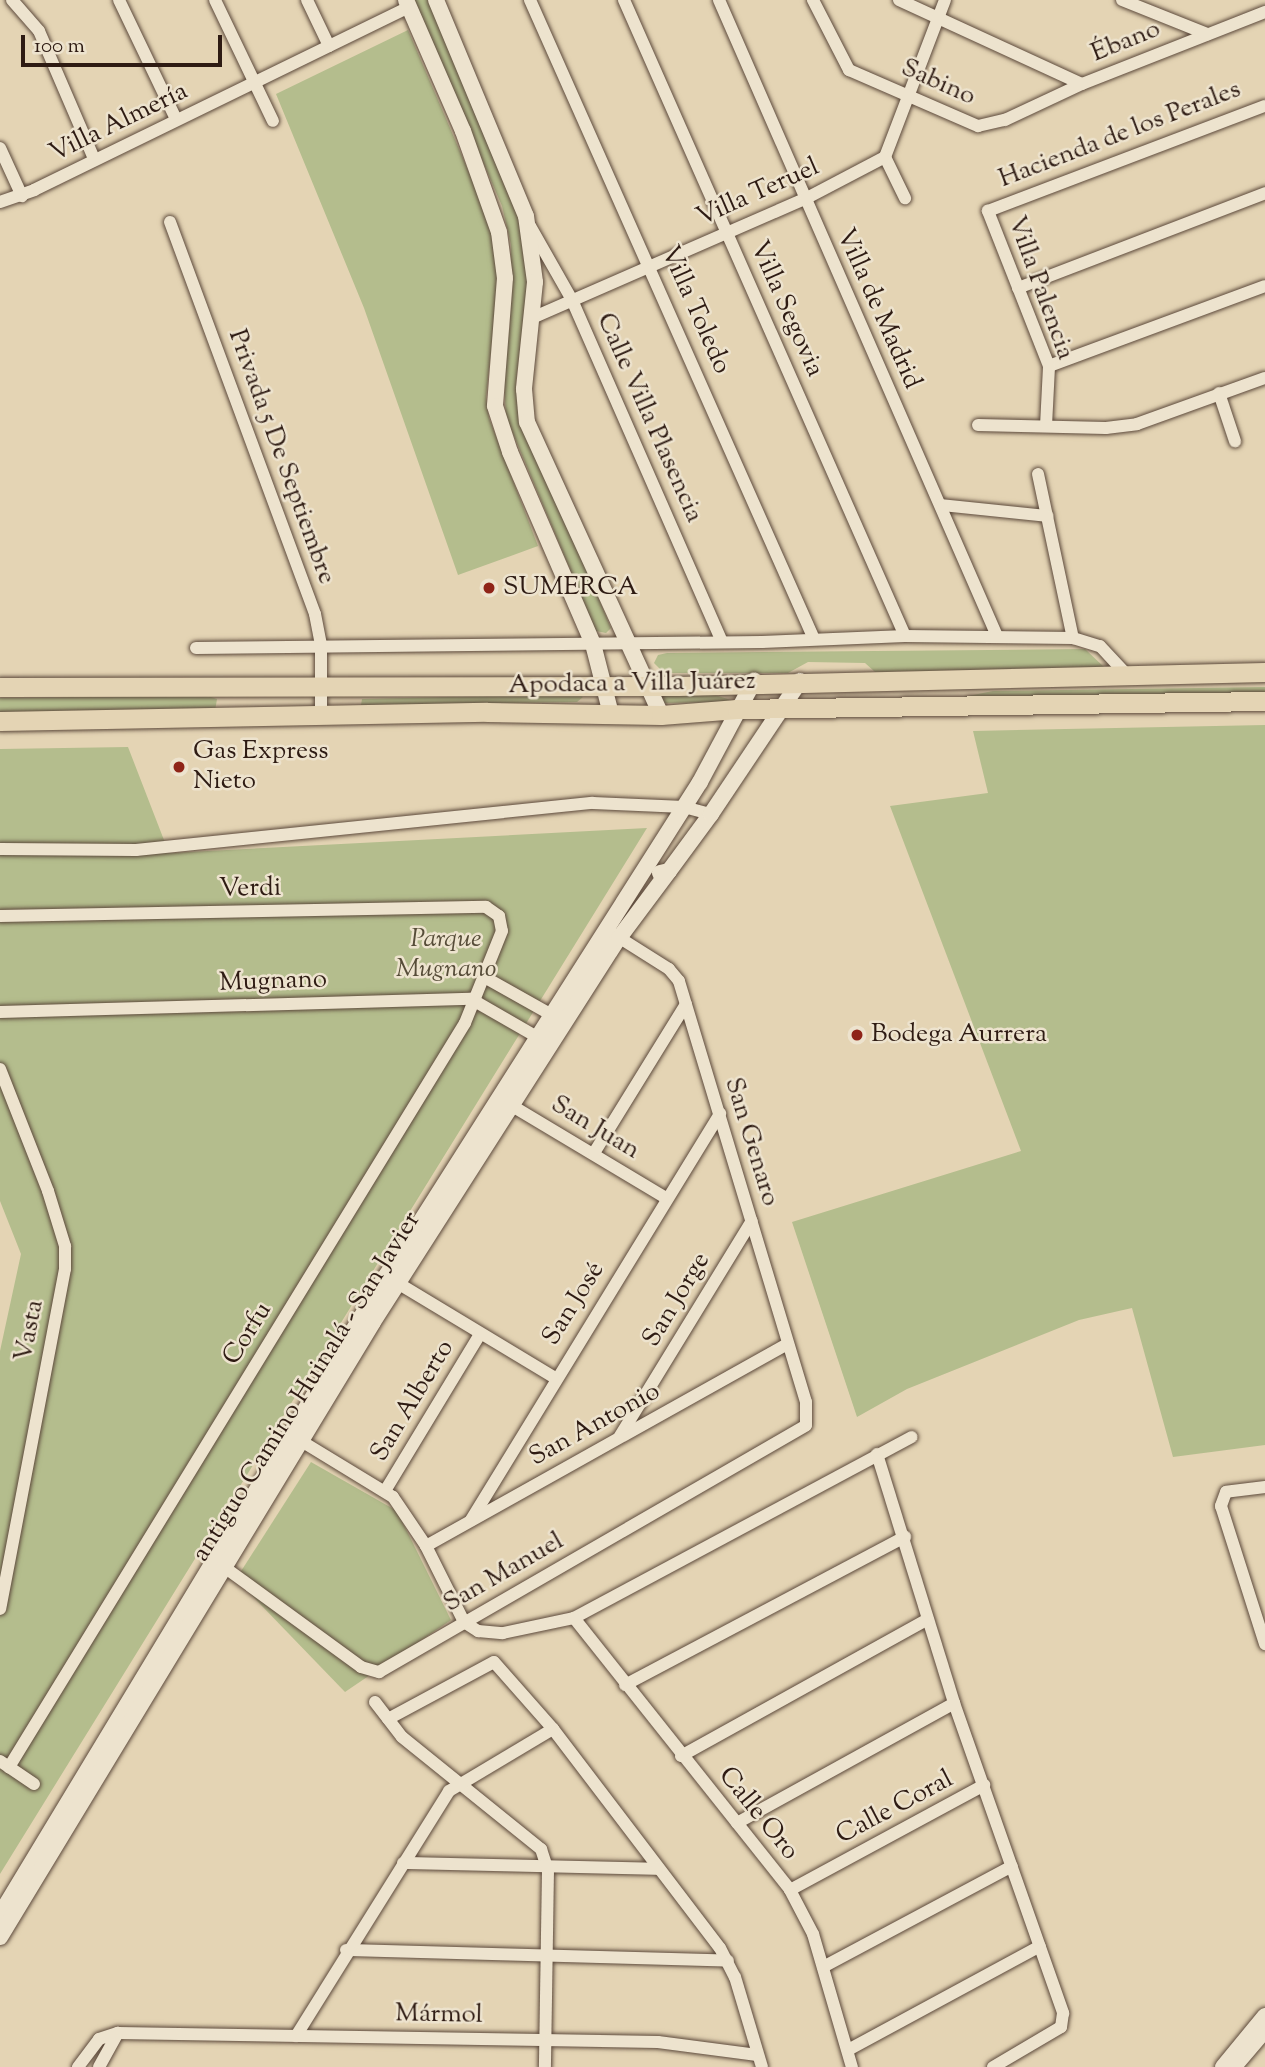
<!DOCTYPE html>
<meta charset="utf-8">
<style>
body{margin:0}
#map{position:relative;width:1265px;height:2067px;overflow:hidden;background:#e4d4b4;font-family:"Sorts Mill Goudy",serif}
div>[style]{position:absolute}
.green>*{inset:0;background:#b4bd8d}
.roads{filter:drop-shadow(0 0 2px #5c493b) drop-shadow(0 0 2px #5c493b)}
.street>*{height:12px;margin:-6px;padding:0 6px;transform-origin:6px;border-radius:6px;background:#ede3ce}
.secondary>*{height:16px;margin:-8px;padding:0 8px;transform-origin:8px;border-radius:8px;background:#ede3ce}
.primary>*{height:19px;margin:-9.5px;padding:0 9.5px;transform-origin:9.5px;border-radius:9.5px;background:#e4d4b4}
.dots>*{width:19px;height:19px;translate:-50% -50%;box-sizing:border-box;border:4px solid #ede3ce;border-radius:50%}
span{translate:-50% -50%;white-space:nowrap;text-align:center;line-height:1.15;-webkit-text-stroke:5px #ede3ce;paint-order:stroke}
.street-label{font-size:26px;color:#2e1b13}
.poi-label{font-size:26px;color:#2e1b13}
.left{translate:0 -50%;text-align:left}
.park-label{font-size:26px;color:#564c38;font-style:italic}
.scale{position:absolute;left:21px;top:35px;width:201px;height:32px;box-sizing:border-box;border:4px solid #2e1b13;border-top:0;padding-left:9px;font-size:21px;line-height:24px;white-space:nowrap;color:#2e1b13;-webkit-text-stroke:5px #ede3ce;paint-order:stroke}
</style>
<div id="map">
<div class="green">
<i style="clip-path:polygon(413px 0,428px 0,523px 229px,529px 269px,516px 383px,520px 410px,611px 628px,606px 633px,596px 631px,506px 417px,503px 364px,510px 327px,511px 245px,502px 206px)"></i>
<i style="clip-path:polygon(408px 30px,489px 219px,500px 269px,486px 397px,489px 418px,538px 546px,458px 575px,364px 308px,276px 94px)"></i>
<i style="clip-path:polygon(1085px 649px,1105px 668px,875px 672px,865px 663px,808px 662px,788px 673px,664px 673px,654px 663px,658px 655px,667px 653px)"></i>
<i style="clip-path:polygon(1265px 687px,1265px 697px,963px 697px,993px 691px)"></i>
<i style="clip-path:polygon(578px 694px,583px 697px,577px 702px,361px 705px,362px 699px)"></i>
<i style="clip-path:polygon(712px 694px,737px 702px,661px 703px,659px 695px)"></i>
<i style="clip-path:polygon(208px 696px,217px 699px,215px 711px,0 716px,0 698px)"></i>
<i style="clip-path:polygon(1265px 725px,1265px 1445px,1173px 1457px,1132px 1308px,1079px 1320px,907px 1389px,857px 1417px,792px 1222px,1021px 1151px,890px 806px,988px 793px,973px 731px)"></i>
<i style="clip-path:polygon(128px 747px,169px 853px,647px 828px,0 1874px,0 1351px,21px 1254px,0 1201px,0 749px)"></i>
<i style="clip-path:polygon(311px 1462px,397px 1511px,451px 1620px,345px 1692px,236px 1579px)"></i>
</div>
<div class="roads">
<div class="street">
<i style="left:12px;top:0;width:41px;rotate:48.9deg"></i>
<i style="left:39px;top:31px;width:139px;rotate:66.7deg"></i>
<i style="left:119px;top:0;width:132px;rotate:64.4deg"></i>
<i style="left:215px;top:0;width:134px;rotate:64.4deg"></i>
<i style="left:307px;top:0;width:51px;rotate:64.4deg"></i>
<i style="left:530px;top:0;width:699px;rotate:66.04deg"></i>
<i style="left:624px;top:0;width:695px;rotate:66.16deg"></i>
<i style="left:719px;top:0;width:694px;rotate:66.39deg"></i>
<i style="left:813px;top:0;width:79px;rotate:62.8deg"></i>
<i style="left:849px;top:70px;width:141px;rotate:23.5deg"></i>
<i style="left:978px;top:126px;width:28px;rotate:-13deg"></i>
<i style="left:1005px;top:120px;width:85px;rotate:-25.1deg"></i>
<i style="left:1082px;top:84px;width:197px;rotate:-21.5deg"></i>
<i style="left:899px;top:0;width:201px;rotate:24.7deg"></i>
<i style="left:1122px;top:0;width:92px;rotate:21.8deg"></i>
<i style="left:0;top:148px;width:53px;rotate:65.4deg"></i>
<i style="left:885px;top:157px;width:168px;rotate:-69.1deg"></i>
<i style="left:885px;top:157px;width:46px;rotate:64deg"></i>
<i style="left:0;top:202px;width:36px;rotate:-19deg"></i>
<i style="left:34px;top:190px;width:417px;rotate:-26deg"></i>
<i style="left:170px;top:222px;width:418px;rotate:69.7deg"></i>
<i style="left:315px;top:614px;width:32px;rotate:79deg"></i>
<i style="left:321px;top:645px;width:69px;rotate:90deg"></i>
<i style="left:530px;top:226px;width:85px;rotate:60.4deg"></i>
<i style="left:572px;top:300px;width:373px;rotate:66.3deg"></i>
<i style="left:1018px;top:288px;width:265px;rotate:-21deg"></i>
<i style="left:532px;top:318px;width:298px;rotate:-23.6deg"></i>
<i style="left:805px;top:199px;width:90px;rotate:-27.7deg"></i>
<i style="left:1049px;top:366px;width:230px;rotate:-20.3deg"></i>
<i style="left:1219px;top:393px;width:51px;rotate:71.6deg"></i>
<i style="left:978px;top:425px;width:128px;rotate:1.3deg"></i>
<i style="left:1106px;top:428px;width:31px;rotate:-7deg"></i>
<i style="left:1137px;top:424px;width:136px;rotate:-19.8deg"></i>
<i style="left:1046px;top:426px;width:60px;rotate:-87.1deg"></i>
<i style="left:1049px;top:366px;width:167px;rotate:-111.5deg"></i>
<i style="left:988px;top:211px;width:296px;rotate:-20.8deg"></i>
<i style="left:1038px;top:474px;width:168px;rotate:78deg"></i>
<i style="left:1073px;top:638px;width:28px;rotate:17deg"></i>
<i style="left:1100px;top:646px;width:37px;rotate:47deg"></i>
<i style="left:941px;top:505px;width:107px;rotate:5.9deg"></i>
<i style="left:196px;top:648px;width:566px;rotate:-0.61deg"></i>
<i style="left:762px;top:642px;width:143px;rotate:-2.4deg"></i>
<i style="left:905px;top:636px;width:168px;rotate:0.7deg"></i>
<i style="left:0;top:849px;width:136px;rotate:0.4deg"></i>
<i style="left:136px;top:850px;width:459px;rotate:-5.9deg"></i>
<i style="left:593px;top:803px;width:91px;rotate:2.5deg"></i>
<i style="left:684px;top:807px;width:28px;rotate:15deg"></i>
<i style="left:0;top:916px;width:486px;rotate:-1.1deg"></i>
<i style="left:486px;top:907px;width:16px;rotate:35deg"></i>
<i style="left:499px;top:916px;width:15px;rotate:79deg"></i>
<i style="left:502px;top:931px;width:99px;rotate:111.9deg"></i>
<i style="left:465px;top:1023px;width:873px;rotate:121.5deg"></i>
<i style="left:486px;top:978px;width:73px;rotate:29.4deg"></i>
<i style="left:0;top:1012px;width:471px;rotate:-1.6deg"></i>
<i style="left:471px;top:999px;width:76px;rotate:29.9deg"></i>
<i style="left:0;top:1069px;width:131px;rotate:68.5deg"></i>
<i style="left:48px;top:1191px;width:58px;rotate:72.8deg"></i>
<i style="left:65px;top:1246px;width:23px;rotate:90deg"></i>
<i style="left:65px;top:1269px;width:346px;rotate:100.8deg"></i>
<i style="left:504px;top:1101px;width:189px;rotate:30.9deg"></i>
<i style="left:594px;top:1153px;width:175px;rotate:-58.3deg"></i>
<i style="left:391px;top:1279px;width:192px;rotate:31.1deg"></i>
<i style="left:293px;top:1436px;width:117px;rotate:31.4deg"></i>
<i style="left:393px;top:1497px;width:59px;rotate:56deg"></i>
<i style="left:426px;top:1546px;width:85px;rotate:63.4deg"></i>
<i style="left:464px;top:1622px;width:17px;rotate:33deg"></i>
<i style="left:478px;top:1631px;width:25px;rotate:5deg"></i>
<i style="left:503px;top:1633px;width:73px;rotate:-11.9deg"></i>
<i style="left:574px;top:1618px;width:383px;rotate:-28.2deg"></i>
<i style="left:620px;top:1436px;width:252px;rotate:-58.5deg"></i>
<i style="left:877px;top:1454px;width:261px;rotate:72.8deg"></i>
<i style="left:954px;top:1703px;width:329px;rotate:70.6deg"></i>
<i style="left:1063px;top:2013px;width:14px;rotate:98deg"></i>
<i style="left:1061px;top:2027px;width:79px;rotate:149.5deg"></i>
<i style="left:1265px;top:1487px;width:39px;rotate:173deg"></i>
<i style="left:1226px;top:1492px;width:15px;rotate:110deg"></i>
<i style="left:1221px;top:1506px;width:145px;rotate:72.3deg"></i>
<i style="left:385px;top:1491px;width:184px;rotate:-58.8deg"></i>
<i style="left:471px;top:1520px;width:477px;rotate:-58.5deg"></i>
<i style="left:426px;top:1546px;width:412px;rotate:-29.2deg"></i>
<i style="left:220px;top:1564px;width:175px;rotate:36.1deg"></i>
<i style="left:361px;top:1667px;width:19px;rotate:16deg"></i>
<i style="left:379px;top:1672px;width:493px;rotate:-30deg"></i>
<i style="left:806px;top:1425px;width:23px;rotate:-90deg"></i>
<i style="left:806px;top:1402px;width:440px;rotate:-106.8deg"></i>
<i style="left:679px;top:981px;width:16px;rotate:-130deg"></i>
<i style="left:669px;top:969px;width:67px;rotate:-147.7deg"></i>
<i style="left:574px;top:1618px;width:347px;rotate:51.5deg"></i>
<i style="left:790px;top:1890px;width:50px;rotate:62.4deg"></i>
<i style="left:813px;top:1934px;width:139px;rotate:73.7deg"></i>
<i style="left:625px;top:1685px;width:317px;rotate:-27.9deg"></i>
<i style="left:375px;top:1702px;width:44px;rotate:52.4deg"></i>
<i style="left:402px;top:1737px;width:179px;rotate:38.9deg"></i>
<i style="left:541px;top:1849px;width:22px;rotate:72deg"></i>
<i style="left:548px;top:1870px;width:197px;rotate:90.9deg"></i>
<i style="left:388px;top:1719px;width:120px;rotate:-28.3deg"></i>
<i style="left:494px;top:1662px;width:89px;rotate:48.6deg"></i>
<i style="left:553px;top:1729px;width:275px;rotate:52.7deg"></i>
<i style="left:720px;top:1948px;width:33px;rotate:63deg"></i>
<i style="left:735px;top:1977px;width:94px;rotate:73.3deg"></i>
<i style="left:681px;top:1756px;width:282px;rotate:-29deg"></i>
<i style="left:0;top:1761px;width:41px;rotate:34.1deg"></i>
<i style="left:737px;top:1823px;width:248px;rotate:-28.9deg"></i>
<i style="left:403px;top:1863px;width:256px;rotate:1.3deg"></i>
<i style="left:790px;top:1890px;width:221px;rotate:-28.4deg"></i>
<i style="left:346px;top:1950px;width:382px;rotate:1.6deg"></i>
<i style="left:823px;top:1967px;width:214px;rotate:-28.1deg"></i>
<i style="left:296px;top:2036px;width:289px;rotate:-58deg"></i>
<i style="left:449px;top:1791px;width:121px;rotate:-30.8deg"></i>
<i style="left:848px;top:2050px;width:218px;rotate:-28.4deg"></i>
<i style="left:78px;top:2067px;width:35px;rotate:-53deg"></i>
<i style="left:99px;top:2039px;width:20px;rotate:-18deg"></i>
<i style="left:118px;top:2033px;width:540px;rotate:0.95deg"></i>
<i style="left:658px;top:2042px;width:100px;rotate:7.5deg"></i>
<i style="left:99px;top:2067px;width:39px;rotate:-61deg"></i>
<i style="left:1236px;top:2067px;width:45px;rotate:-49.5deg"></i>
</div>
<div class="secondary">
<i style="left:406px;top:0;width:143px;rotate:66.5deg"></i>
<i style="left:463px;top:131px;width:107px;rotate:70.4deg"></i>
<i style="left:499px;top:232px;width:46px;rotate:82.6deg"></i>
<i style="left:505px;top:278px;width:128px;rotate:94.5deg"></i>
<i style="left:495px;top:406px;width:48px;rotate:71.9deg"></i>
<i style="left:510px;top:452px;width:209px;rotate:66.6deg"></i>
<i style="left:593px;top:644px;width:72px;rotate:75.6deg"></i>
<i style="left:436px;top:0;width:234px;rotate:67.4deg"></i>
<i style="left:526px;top:216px;width:67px;rotate:82.2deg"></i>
<i style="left:535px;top:282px;width:108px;rotate:95.9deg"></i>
<i style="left:524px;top:389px;width:33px;rotate:85deg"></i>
<i style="left:527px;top:422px;width:322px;rotate:65.4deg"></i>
<i style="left:660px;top:873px;width:9px;rotate:-13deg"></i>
<i style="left:669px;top:871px;width:71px;rotate:-53.6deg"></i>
<i style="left:711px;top:814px;width:160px;rotate:-56.2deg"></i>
<i style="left:0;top:1915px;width:747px;rotate:-58.87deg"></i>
<i style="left:386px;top:1276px;width:585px;rotate:-57.56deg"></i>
<i style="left:700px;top:782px;width:115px;rotate:-61.9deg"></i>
<i style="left:0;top:1937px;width:719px;rotate:-58.76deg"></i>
<i style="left:373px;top:1322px;width:456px;rotate:-57.4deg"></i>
<i style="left:619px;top:938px;width:84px;rotate:-53.3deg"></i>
<i style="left:1223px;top:2067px;width:66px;rotate:-50.5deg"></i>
</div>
<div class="primary">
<i style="left:0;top:687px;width:678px;rotate:-0.08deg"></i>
<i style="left:678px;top:686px;width:587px;rotate:-1.37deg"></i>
<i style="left:0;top:721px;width:487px;rotate:-1.1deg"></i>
<i style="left:487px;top:712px;width:174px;rotate:1deg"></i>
<i style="left:661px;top:715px;width:76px;rotate:-4.5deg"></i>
<i style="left:737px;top:709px;width:528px;rotate:-0.87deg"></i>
</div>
</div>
<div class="dots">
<i style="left:489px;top:588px;background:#8f2418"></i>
<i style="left:179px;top:767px;background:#8f2418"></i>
<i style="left:857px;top:1035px;background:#8f2418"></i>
</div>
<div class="street-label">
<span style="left:1126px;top:42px;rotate:-22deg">Ébano</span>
<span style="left:938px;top:83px;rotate:24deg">Sabino</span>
<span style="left:119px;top:123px;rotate:-26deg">Villa Almería</span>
<span style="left:1120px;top:135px;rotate:-21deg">Hacienda de los Perales</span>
<span style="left:758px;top:193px;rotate:-24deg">Villa Teruel</span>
<span style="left:1040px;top:288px;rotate:70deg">Villa Palencia</span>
<span style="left:786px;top:309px;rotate:66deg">Villa Segovia</span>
<span style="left:878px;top:309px;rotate:66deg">Villa de Madrid</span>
<span style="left:695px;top:310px;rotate:66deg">Villa Toledo</span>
<span style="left:649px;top:418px;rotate:66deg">Calle Villa Plasencia</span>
<span style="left:281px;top:457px;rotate:70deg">Privada 5 De Septiembre</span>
<span style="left:632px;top:684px;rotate:-1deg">Apodaca a Villa Juárez</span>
<span style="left:250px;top:889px;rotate:-1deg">Verdi</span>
<span style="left:273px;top:982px;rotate:-2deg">Mugnano</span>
<span style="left:595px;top:1128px;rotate:31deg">San Juan</span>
<span style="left:751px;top:1142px;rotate:73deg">San Genaro</span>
<span style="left:677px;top:1300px;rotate:-59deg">San Jorge</span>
<span style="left:574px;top:1304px;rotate:-58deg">San José</span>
<span style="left:30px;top:1331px;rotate:-79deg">Vasta</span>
<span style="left:248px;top:1334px;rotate:-58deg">Corfu</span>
<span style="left:307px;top:1387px;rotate:-58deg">antiguo Camino Huinalá - San Javier</span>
<span style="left:413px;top:1401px;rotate:-59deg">San Alberto</span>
<span style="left:595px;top:1425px;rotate:-29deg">San Antonio</span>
<span style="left:504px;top:1573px;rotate:-30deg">San Manuel</span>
<span style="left:895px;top:1808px;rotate:-28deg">Calle Coral</span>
<span style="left:758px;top:1814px;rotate:51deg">Calle Oro</span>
<span style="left:439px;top:2015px;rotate:1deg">Mármol</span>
</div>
<div class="poi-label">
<span class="left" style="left:503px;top:588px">SUMERCA</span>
<span class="left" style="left:193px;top:767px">Gas Express<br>Nieto</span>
<span class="left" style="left:871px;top:1035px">Bodega Aurrera</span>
</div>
<div class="park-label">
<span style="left:446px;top:955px">Parque<br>Mugnano</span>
</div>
<div class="scale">100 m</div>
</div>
